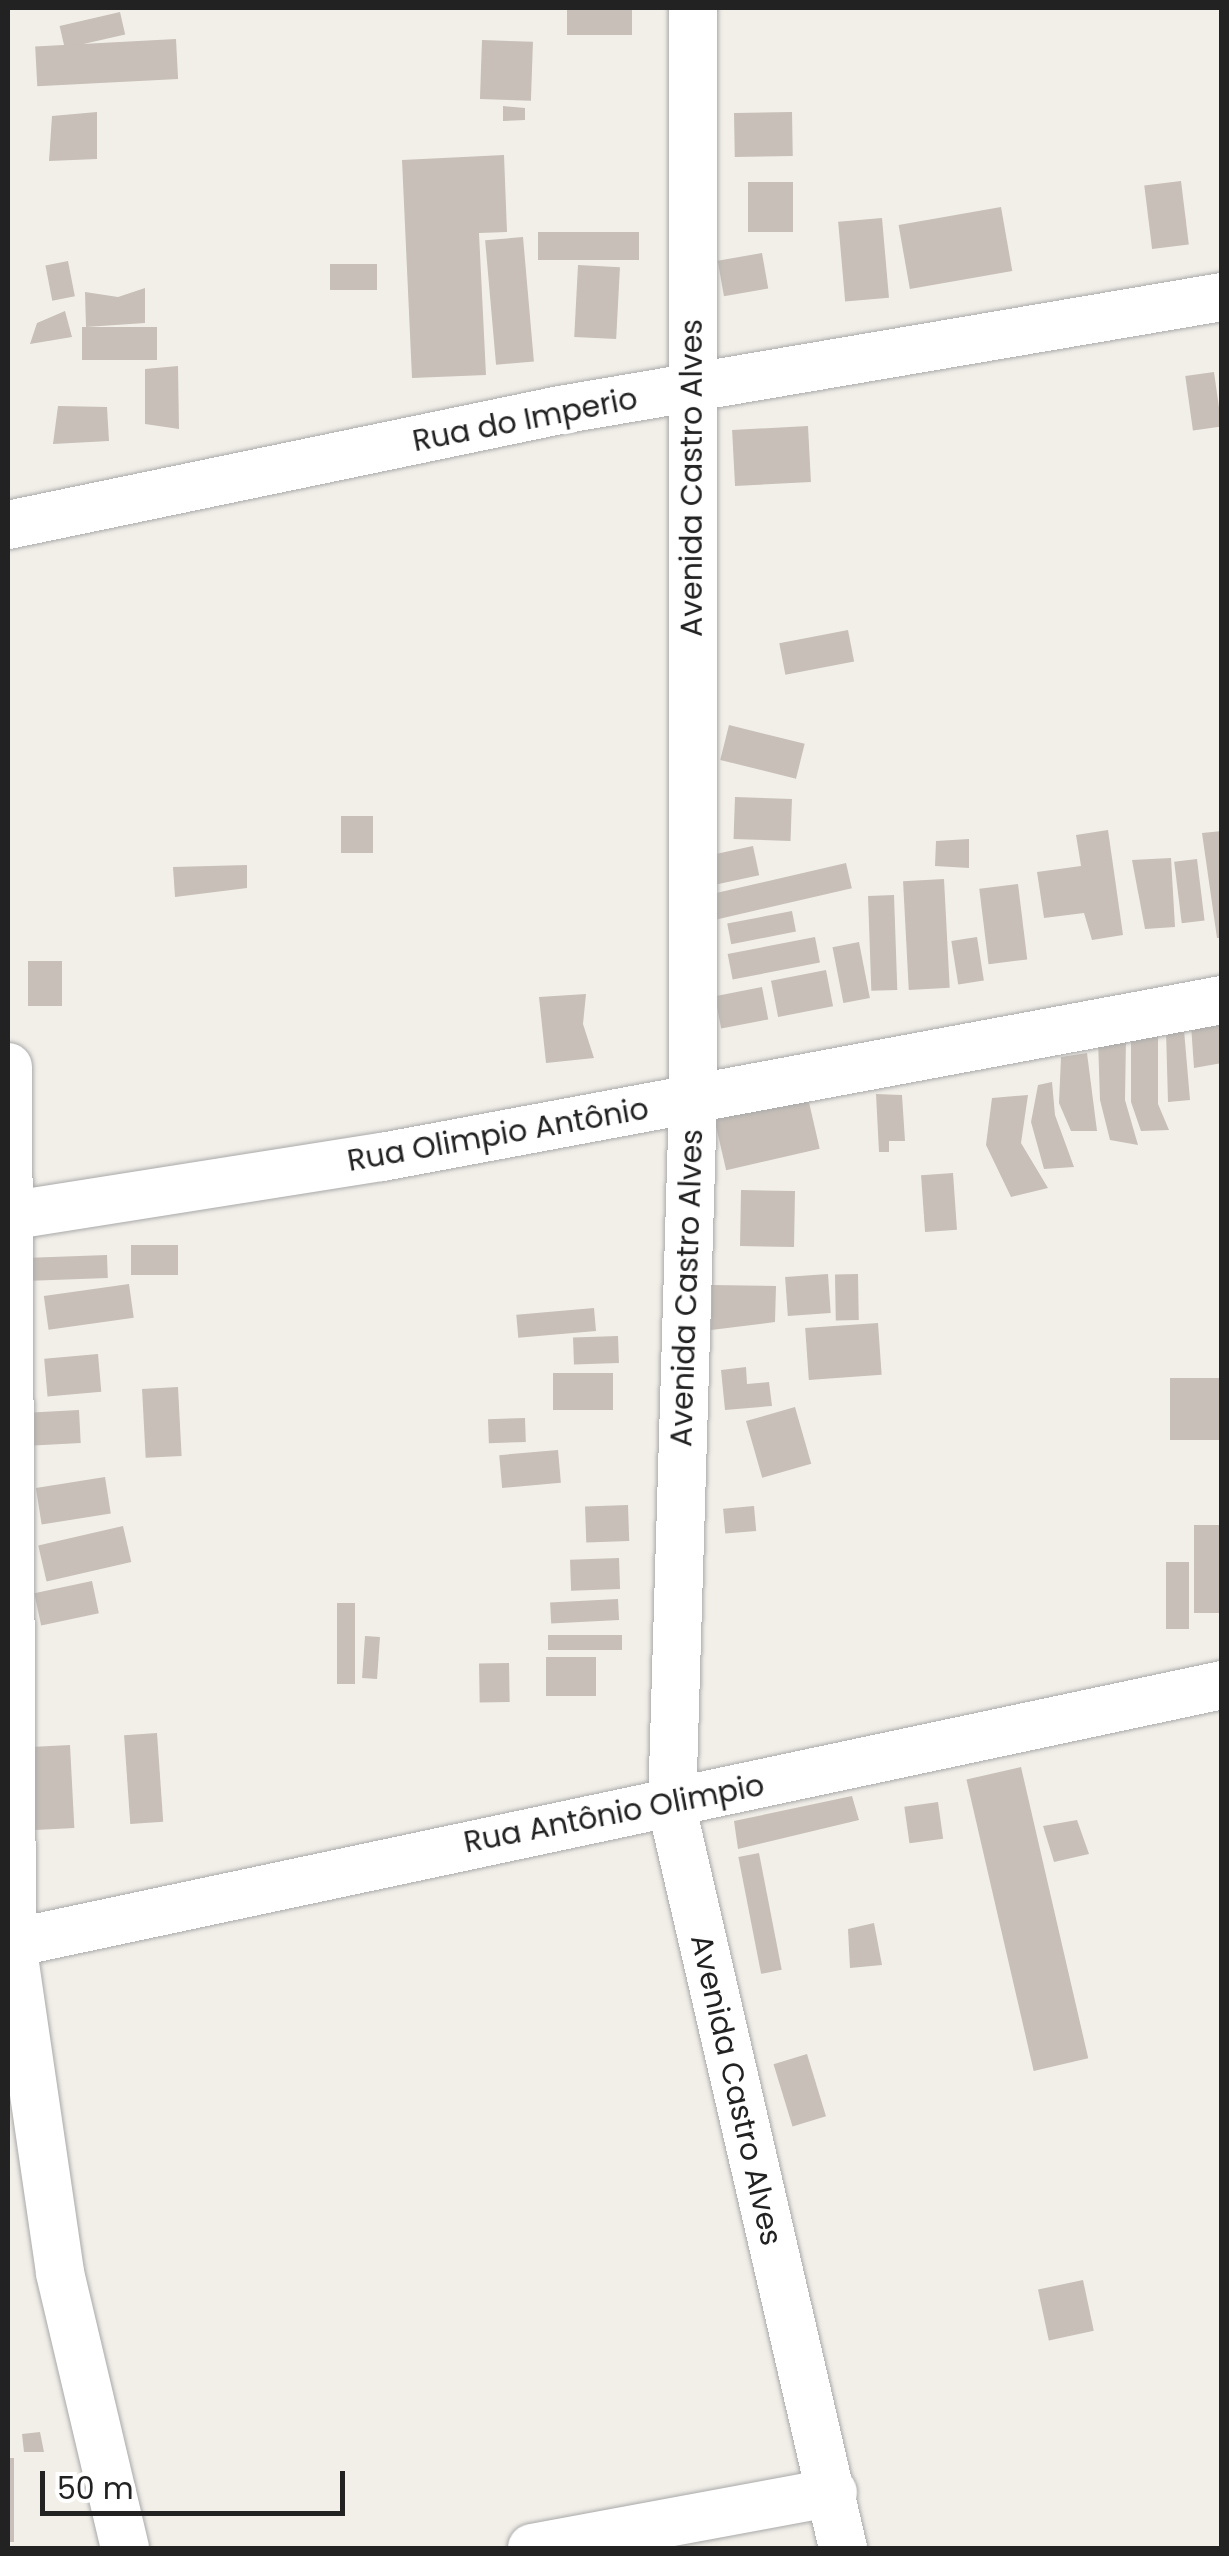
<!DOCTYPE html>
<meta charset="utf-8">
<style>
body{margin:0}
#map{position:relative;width:1229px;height:2556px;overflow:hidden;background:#f2efe9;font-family:Poppins,sans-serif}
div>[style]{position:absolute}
.building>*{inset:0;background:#c7bfb8;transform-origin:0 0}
.roads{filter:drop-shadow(0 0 2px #a9a9a9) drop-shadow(0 0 2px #a9a9a9)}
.minor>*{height:48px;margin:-24px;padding:0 24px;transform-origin:24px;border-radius:24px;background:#fff}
span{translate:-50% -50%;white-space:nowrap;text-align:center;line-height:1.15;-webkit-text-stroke:8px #fff;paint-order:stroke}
.street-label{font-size:30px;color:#222}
.frame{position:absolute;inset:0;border:10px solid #222;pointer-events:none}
.scale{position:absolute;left:40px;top:2471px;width:305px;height:45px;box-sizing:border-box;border:5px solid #222;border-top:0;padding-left:12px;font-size:30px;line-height:35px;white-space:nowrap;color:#222;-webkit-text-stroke:8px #fff;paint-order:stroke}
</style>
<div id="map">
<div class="building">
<i style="left:567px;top:8px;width:65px;height:27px"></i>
<i style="left:120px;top:12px;width:23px;height:62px;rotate:77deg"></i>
<i style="left:176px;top:39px;width:40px;height:141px;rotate:87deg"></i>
<i style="left:482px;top:40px;width:51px;height:59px;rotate:2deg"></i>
<i style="clip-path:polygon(503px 106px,525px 108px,525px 120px,503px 121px)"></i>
<i style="clip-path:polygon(97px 112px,97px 159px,49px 161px,52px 116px)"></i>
<i style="left:792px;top:112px;width:44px;height:58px;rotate:89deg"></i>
<i style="clip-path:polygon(504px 155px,507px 232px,479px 233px,486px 375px,412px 378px,402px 160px)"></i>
<i style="left:1181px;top:181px;width:64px;height:37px;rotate:83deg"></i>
<i style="left:748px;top:182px;width:45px;height:50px"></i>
<i style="left:1001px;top:207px;width:65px;height:104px;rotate:80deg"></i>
<i style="left:882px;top:218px;width:80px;height:44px;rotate:85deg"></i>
<i style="left:538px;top:232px;width:101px;height:28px"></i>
<i style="left:523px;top:237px;width:125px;height:38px;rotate:85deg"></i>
<i style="left:762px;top:253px;width:36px;height:45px;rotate:80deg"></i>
<i style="left:68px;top:261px;width:36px;height:23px;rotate:79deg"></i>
<i style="left:377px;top:264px;width:26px;height:47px;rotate:90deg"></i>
<i style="left:578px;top:265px;width:42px;height:72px;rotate:3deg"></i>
<i style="clip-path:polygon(145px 288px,145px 323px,86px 327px,85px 292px,118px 297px)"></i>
<i style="clip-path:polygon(65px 311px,72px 337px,30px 344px,37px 323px)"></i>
<i style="left:157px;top:327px;width:33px;height:75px;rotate:90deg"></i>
<i style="clip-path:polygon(178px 366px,179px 429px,145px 424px,145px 369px)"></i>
<i style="left:1214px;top:372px;width:55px;height:29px;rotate:82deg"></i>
<i style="clip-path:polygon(58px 406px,107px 407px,109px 441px,53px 444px)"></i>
<i style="left:808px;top:426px;width:56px;height:76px;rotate:87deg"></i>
<i style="left:848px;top:630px;width:32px;height:70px;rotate:79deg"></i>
<i style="left:729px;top:725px;width:78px;height:36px;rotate:14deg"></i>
<i style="left:735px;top:797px;width:57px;height:42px;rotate:2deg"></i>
<i style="left:341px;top:816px;width:32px;height:37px"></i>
<i style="clip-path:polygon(1108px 830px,1123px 935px,1092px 940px,1084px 913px,1044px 918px,1037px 872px,1081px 866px,1076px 835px)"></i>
<i style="clip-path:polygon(1222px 831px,1222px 938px,1217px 938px,1202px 833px)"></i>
<i style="clip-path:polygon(969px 839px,969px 868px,935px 866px,936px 841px)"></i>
<i style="left:753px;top:846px;width:30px;height:50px;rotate:78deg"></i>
<i style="clip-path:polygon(1171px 858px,1175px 927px,1145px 929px,1132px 860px)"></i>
<i style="left:1197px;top:859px;width:62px;height:23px;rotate:83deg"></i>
<i style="left:846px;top:863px;width:26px;height:140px;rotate:77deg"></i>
<i style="clip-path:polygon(247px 865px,247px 888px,175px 897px,173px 867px)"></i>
<i style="left:944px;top:879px;width:109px;height:41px;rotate:87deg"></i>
<i style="left:1018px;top:884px;width:76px;height:39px;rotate:83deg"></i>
<i style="left:894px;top:895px;width:95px;height:26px;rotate:88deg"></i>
<i style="left:792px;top:911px;width:21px;height:66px;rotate:79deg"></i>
<i style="left:815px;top:937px;width:26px;height:89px;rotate:79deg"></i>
<i style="left:977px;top:937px;width:44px;height:26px;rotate:81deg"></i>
<i style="left:859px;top:942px;width:57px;height:27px;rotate:79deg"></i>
<i style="left:28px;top:961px;width:34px;height:45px"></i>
<i style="left:826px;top:970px;width:37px;height:56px;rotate:79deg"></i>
<i style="left:762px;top:987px;width:33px;height:48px;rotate:79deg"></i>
<i style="clip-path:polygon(586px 994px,583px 1024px,594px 1058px,546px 1063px,539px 997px)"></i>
<i style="clip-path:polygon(1222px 1021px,1222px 1063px,1194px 1068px,1191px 1025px)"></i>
<i style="clip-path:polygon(1184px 1030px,1190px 1100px,1168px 1102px,1166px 1031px)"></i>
<i style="clip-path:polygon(1131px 1036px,1158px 1036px,1158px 1104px,1169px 1130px,1141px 1131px,1131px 1102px)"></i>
<i style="clip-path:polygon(1126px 1037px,1125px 1100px,1138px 1145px,1110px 1140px,1100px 1100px,1098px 1040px)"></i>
<i style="clip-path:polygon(1087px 1053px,1097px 1131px,1071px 1131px,1059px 1103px,1061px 1057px)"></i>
<i style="clip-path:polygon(1052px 1082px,1055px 1115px,1074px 1167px,1044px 1169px,1031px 1122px,1038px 1085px)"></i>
<i style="clip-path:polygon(876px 1094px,902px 1095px,905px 1141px,889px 1141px,889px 1152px,879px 1152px)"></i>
<i style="clip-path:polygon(1028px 1095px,1021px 1143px,1048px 1188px,1011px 1197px,986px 1145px,992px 1098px)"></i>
<i style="left:808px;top:1098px;width:52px;height:96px;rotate:77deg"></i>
<i style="left:953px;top:1173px;width:57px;height:32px;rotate:86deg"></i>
<i style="left:795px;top:1191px;width:56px;height:54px;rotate:91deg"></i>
<i style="left:131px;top:1245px;width:47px;height:30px"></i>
<i style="left:107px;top:1255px;width:23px;height:83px;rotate:88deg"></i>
<i style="left:828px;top:1274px;width:39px;height:43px;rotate:86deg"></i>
<i style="left:858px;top:1274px;width:46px;height:23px;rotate:89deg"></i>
<i style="left:129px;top:1284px;width:34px;height:86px;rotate:82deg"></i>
<i style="clip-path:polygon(712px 1285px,776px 1286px,775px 1322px,711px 1330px)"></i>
<i style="left:594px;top:1308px;width:23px;height:78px;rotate:85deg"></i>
<i style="left:878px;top:1323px;width:52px;height:73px;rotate:86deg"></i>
<i style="left:618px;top:1336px;width:27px;height:45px;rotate:88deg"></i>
<i style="left:98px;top:1354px;width:38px;height:54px;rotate:85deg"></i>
<i style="clip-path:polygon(746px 1367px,747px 1384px,769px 1382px,772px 1406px,725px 1410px,721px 1370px)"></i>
<i style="left:553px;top:1373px;width:60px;height:37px"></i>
<i style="left:1222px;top:1378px;width:62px;height:52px;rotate:90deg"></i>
<i style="left:178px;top:1387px;width:69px;height:36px;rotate:87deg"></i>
<i style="left:795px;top:1407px;width:59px;height:51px;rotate:74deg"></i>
<i style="left:79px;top:1410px;width:33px;height:47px;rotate:87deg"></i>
<i style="left:525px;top:1418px;width:24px;height:37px;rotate:88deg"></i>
<i style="left:558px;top:1450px;width:33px;height:59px;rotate:85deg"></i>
<i style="left:105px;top:1477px;width:37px;height:70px;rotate:81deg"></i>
<i style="left:628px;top:1505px;width:36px;height:43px;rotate:88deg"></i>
<i style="left:754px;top:1506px;width:25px;height:31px;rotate:85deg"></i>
<i style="left:1194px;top:1525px;width:28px;height:88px"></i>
<i style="left:123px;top:1526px;width:37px;height:87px;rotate:77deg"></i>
<i style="left:619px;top:1558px;width:31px;height:49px;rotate:88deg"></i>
<i style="left:1166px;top:1562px;width:23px;height:67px"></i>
<i style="left:92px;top:1581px;width:33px;height:59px;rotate:78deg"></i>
<i style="left:618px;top:1599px;width:21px;height:68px;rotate:87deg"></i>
<i style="left:337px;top:1603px;width:18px;height:81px"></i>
<i style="left:548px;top:1635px;width:74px;height:15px"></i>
<i style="left:365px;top:1636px;width:15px;height:42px;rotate:4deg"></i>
<i style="left:596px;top:1657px;width:39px;height:50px;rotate:90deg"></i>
<i style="left:509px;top:1663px;width:39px;height:30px;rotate:89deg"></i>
<i style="left:157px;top:1733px;width:89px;height:33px;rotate:86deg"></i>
<i style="left:70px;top:1745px;width:83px;height:44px;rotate:87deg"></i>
<i style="left:1021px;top:1767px;width:299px;height:56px;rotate:77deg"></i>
<i style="clip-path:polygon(852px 1796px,859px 1820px,738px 1849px,734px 1821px)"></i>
<i style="left:938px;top:1802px;width:37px;height:34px;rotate:82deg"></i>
<i style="clip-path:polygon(1077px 1820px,1089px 1854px,1054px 1862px,1043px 1826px)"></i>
<i style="left:759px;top:1853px;width:119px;height:21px;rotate:79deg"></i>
<i style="clip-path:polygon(874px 1923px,882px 1965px,850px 1968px,848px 1929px)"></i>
<i style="left:807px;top:2054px;width:65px;height:35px;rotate:73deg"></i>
<i style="left:1083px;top:2280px;width:52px;height:46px;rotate:78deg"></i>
<i style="clip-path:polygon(40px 2432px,44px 2452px,24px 2452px,22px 2434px)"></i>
<i style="left:8px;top:2458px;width:6px;height:84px"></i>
</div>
<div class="roads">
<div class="minor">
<i style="left:693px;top:8px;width:1092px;rotate:90deg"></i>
<i style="left:693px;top:1100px;width:708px;rotate:91.7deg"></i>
<i style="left:672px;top:1808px;width:760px;rotate:76.99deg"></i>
<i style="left:8px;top:525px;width:564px;rotate:-11.77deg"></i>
<i style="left:560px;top:410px;width:672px;rotate:-9.69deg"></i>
<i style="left:8px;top:1067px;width:876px;rotate:89.74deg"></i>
<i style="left:12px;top:1943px;width:333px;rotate:81.7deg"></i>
<i style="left:60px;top:2273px;width:283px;rotate:76.7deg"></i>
<i style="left:8px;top:1216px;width:379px;rotate:-9deg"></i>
<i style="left:382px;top:1157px;width:855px;rotate:-10.59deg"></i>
<i style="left:8px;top:1944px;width:1241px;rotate:-12.04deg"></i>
<i style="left:532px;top:2548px;width:306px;rotate:-10.5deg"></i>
</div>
</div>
<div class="street-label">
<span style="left:525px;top:420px;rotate:-11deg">Rua do Imperio</span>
<span style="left:692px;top:478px;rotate:-90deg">Avenida Castro Alves</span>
<span style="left:498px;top:1135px;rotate:-10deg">Rua Olimpio Antônio</span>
<span style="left:687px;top:1288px;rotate:-88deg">Avenida Castro Alves</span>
<span style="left:614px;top:1814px;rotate:-11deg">Rua Antônio Olimpio</span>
<span style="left:736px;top:2090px;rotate:77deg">Avenida Castro Alves</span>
</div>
<div class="frame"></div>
<div class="scale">50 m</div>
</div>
